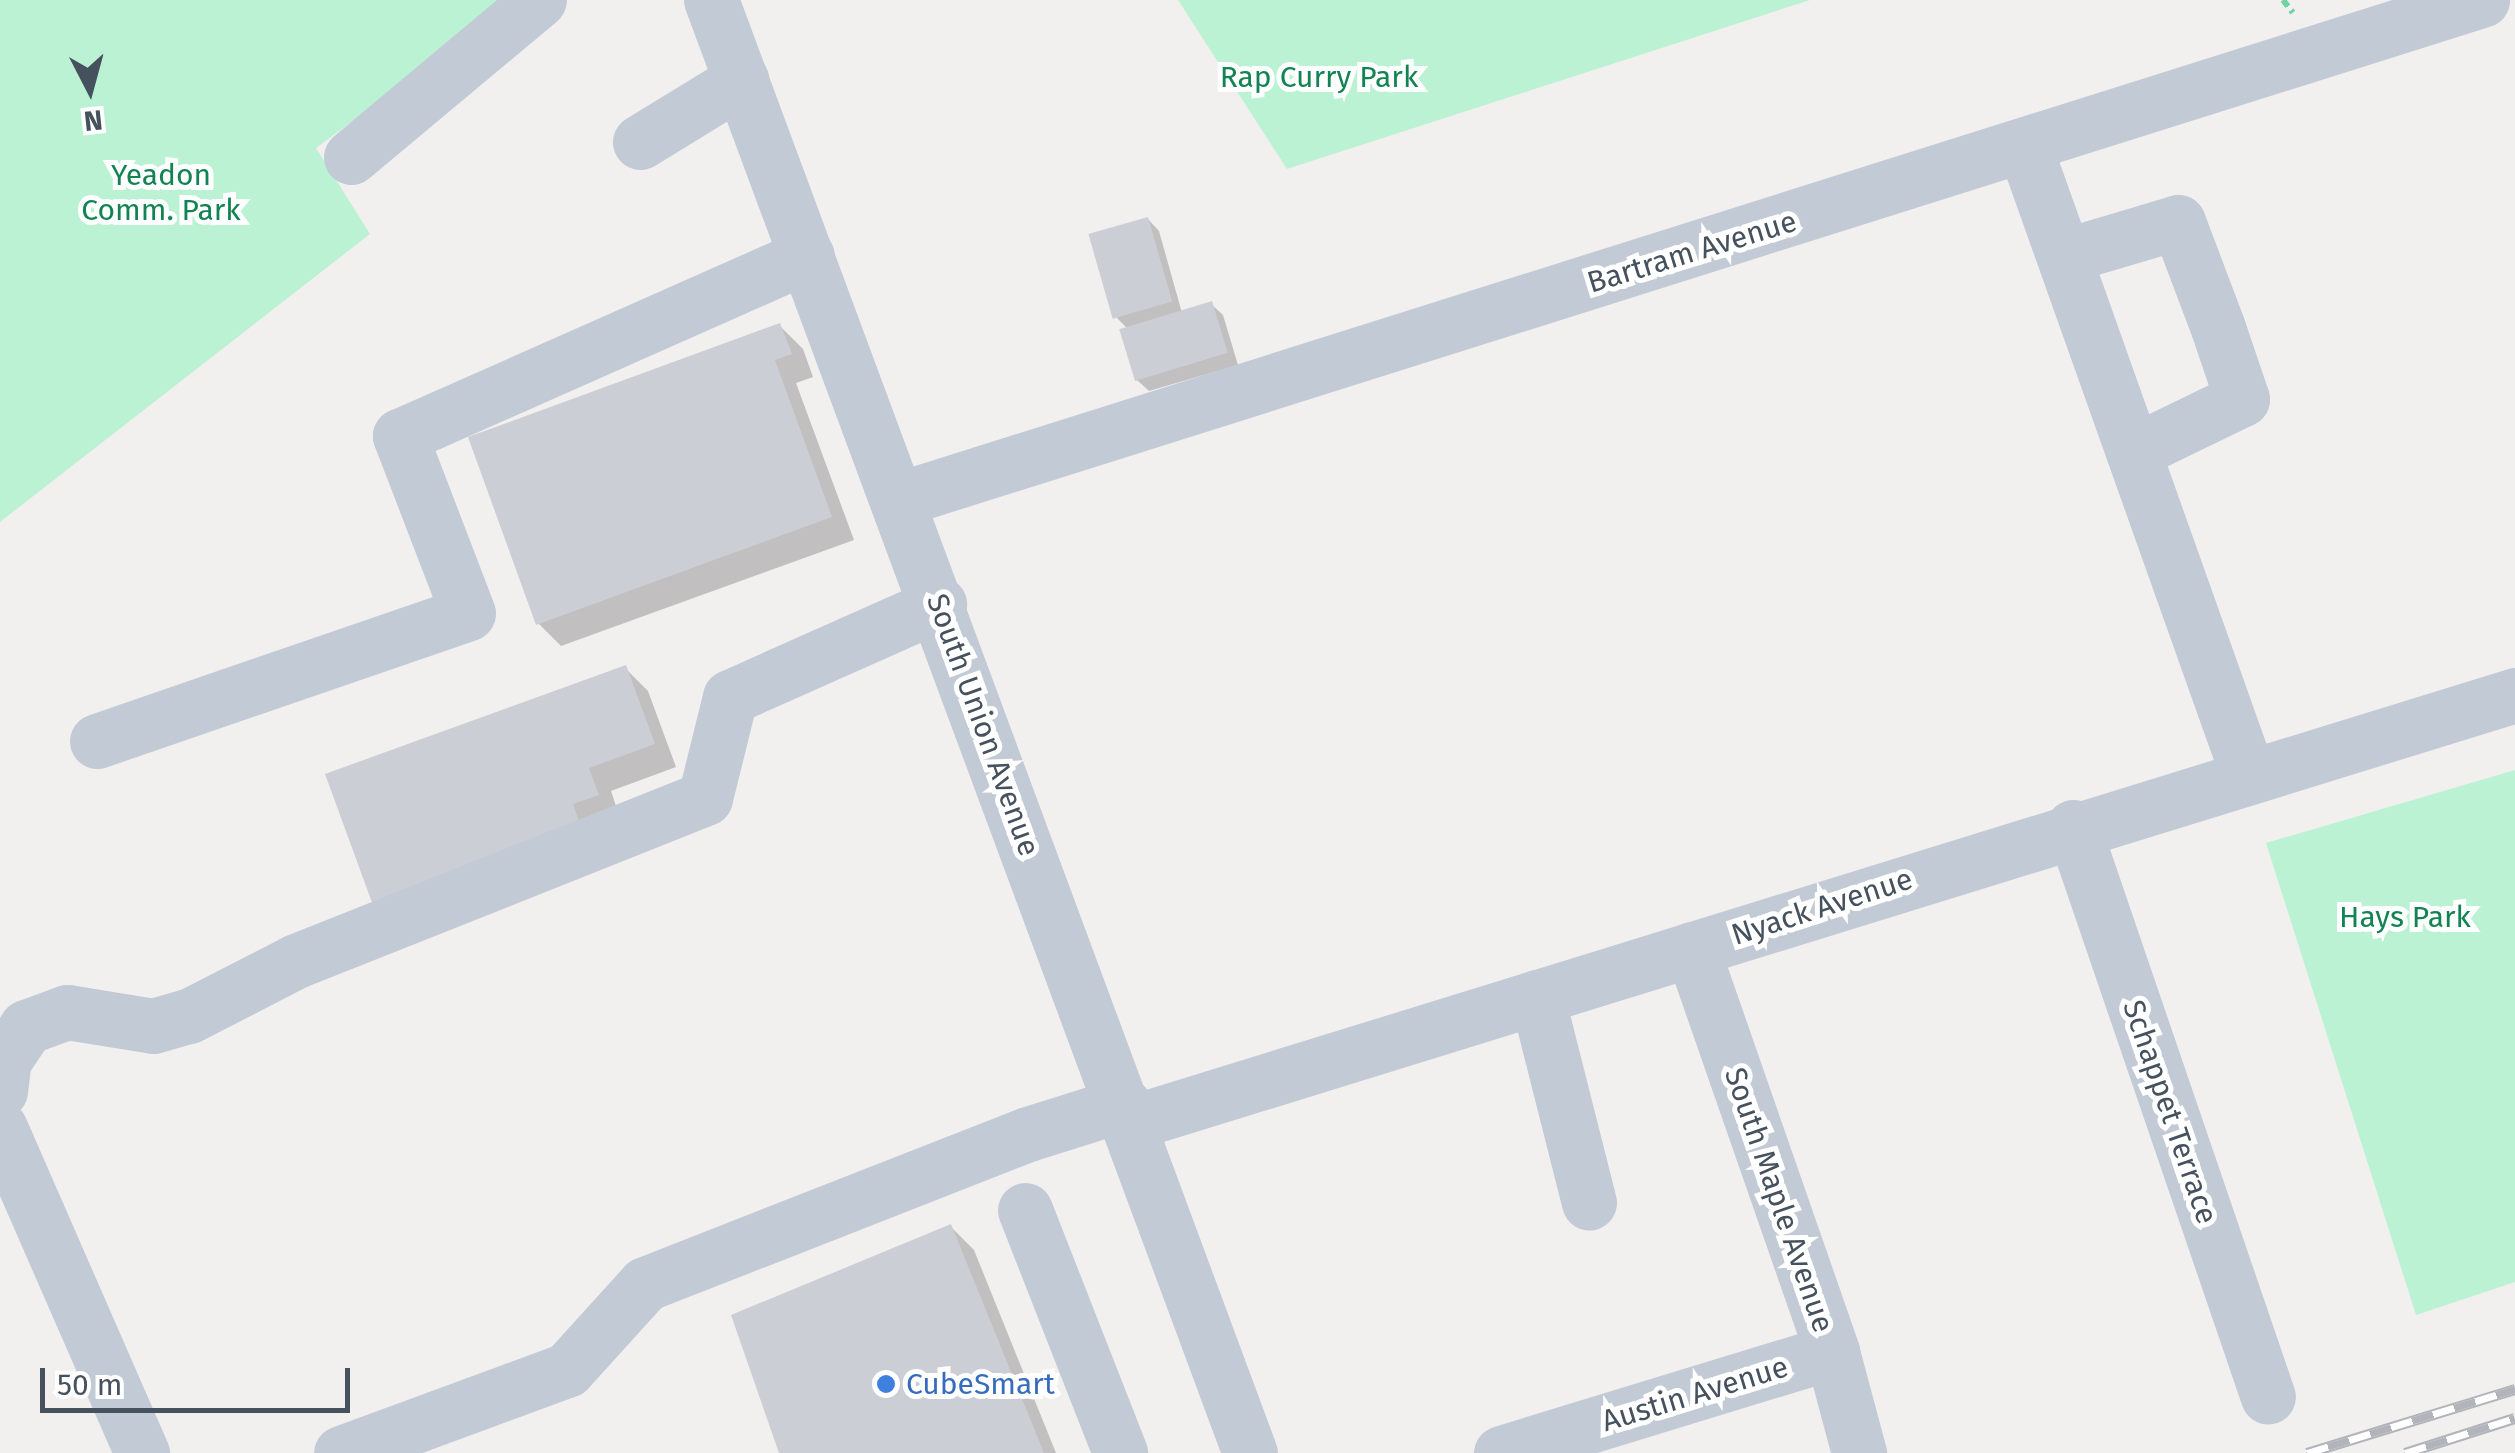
<!DOCTYPE html>
<style>
body{margin:0}
#map{position:relative;width:2515px;height:1453px;overflow:hidden;background:#f2efef;font-family:"Fira Sans",sans-serif}
div>[style]{position:absolute}
.green>*{inset:0;background:#bbf2d4}
.shadow>*{inset:0;background:#0003}
.building>*{inset:0;background:#cbced4;transform-origin:0 0}
.path>*{height:6px;margin-top:-3px;transform-origin:0;background:repeating-linear-gradient(90deg,#71d2a9 0 8px,transparent 0 13px)}
.minor>*{height:55px;margin:-27.5px;padding:0 27.5px;transform-origin:27.5px;border-radius:27.5px;background:#c2cad5}
.rail>*{height:11px;margin-top:-5.5px;transform-origin:0;background:repeating-linear-gradient(90deg,#fff 0 22px,#b1b4ba 0 44px);box-sizing:border-box;border-block:2px solid #b1b4ba}
.dots>*{width:28px;height:28px;translate:-50% -50%;box-sizing:border-box;border:5px solid #fff;border-radius:50%}
span{translate:-50% -50%;white-space:nowrap;text-align:center;line-height:1.15;-webkit-text-stroke:10px #fff;paint-order:stroke}
.park-label{font-size:30px;color:#128453}
.street-label{font-size:30px;color:#46515e}
.shop-label{font-size:30px;color:#366cbe}
.left{translate:0 -50%;text-align:left}
.north{position:absolute;left:40px;top:40px;width:100px;height:100px;-webkit-text-stroke:8px #fff;paint-order:stroke;rotate:174deg;font-size:28px;font-weight:700;line-height:40px;text-align:center;color:#46515e}
.north::after{content:'';display:block;margin:auto;width:35px;height:45px;background:#46515e;clip-path:polygon(50% 0,100% 100%,50% 72%,0 100%)}
.scale{position:absolute;left:40px;top:1368px;width:310px;height:45px;box-sizing:border-box;border:5px solid #46515e;border-top:0;padding-left:12px;font-size:30px;line-height:35px;white-space:nowrap;color:#46515e;-webkit-text-stroke:8px #fff;paint-order:stroke}
</style>
<div id="map">
<div class="green">
<i style="clip-path:polygon(0 0,516px 0,316px 148px,370px 234px,0 522px)"></i>
<i style="clip-path:polygon(1178px 0,1810px 0,1287px 169px)"></i>
<i style="clip-path:polygon(2515px 770px,2515px 1282px,2416px 1315px,2266px 843px)"></i>
</div>
<div class="shadow">
<i style="clip-path:polygon(1148px 219px,1159px 231px,1182px 313px,1211px 304px,1223px 315px,1238px 365px,1149px 391px,1137px 380px,1129px 330px,1117px 318px)"></i>
<i style="clip-path:polygon(780px 326px,803px 349px,813px 377px,796px 383px,854px 540px,561px 646px,538px 623px)"></i>
<i style="clip-path:polygon(625px 668px,648px 691px,676px 767px,611px 791px,620px 818px,399px 930px)"></i>
<i style="clip-path:polygon(951px 1227px,974px 1250px,1056px 1453px,782px 1453px)"></i>
</div>
<div class="building">
<i style="left:1148px;top:217px;width:88px;height:62px;rotate:74deg"></i>
<i style="left:1212px;top:301px;width:54px;height:97px;rotate:73deg"></i>
<i style="clip-path:polygon(780px 323px,792px 354px,775px 360px,832px 517px,536px 625px,468px 437px)"></i>
<i style="clip-path:polygon(626px 665px,655px 744px,589px 768px,599px 795px,573px 804px,583px 832px,374px 908px,325px 774px)"></i>
<i style="clip-path:polygon(951px 1224px,1044px 1453px,779px 1453px,731px 1315px)"></i>
</div>
<div class="path">
<i style="left:2283px;top:0;width:16px;rotate:52deg"></i>
</div>
<div class="minor">
<i style="left:711px;top:0;width:1550px;rotate:69.65deg"></i>
<i style="left:640px;top:142px;width:119px;rotate:-31.5deg"></i>
<i style="left:2025px;top:148px;width:665px;rotate:70.42deg"></i>
<i style="left:351px;top:157px;width:245px;rotate:-39.9deg"></i>
<i style="left:2064px;top:256px;width:119px;rotate:-16.6deg"></i>
<i style="left:2178px;top:222px;width:113px;rotate:69.3deg"></i>
<i style="left:2218px;top:328px;width:75px;rotate:71.3deg"></i>
<i style="left:2242px;top:399px;width:121px;rotate:154.1deg"></i>
<i style="left:900px;top:499px;width:1659px;rotate:-17.51deg"></i>
<i style="left:97px;top:741px;width:392px;rotate:-19deg"></i>
<i style="left:468px;top:613px;width:190px;rotate:-111deg"></i>
<i style="left:400px;top:436px;width:445px;rotate:-23.9deg"></i>
<i style="left:2073px;top:827px;width:602px;rotate:71.11deg"></i>
<i style="left:1692px;top:949px;width:427px;rotate:70.8deg"></i>
<i style="left:1832px;top:1352px;width:105px;rotate:75deg"></i>
<i style="left:1537px;top:997px;width:212px;rotate:75.8deg"></i>
<i style="left:0;top:1091px;width:31px;rotate:-83deg"></i>
<i style="left:4px;top:1060px;width:40px;rotate:-56deg"></i>
<i style="left:26px;top:1027px;width:44px;rotate:-20.1deg"></i>
<i style="left:67px;top:1012px;width:87px;rotate:9.2deg"></i>
<i style="left:153px;top:1026px;width:37px;rotate:-16deg"></i>
<i style="left:189px;top:1016px;width:120px;rotate:-27.2deg"></i>
<i style="left:296px;top:961px;width:440px;rotate:-21.7deg"></i>
<i style="left:705px;top:798px;width:104px;rotate:-76.1deg"></i>
<i style="left:730px;top:697px;width:229px;rotate:-24deg"></i>
<i style="left:1130px;top:1123px;width:1450px;rotate:-17.17deg"></i>
<i style="left:0;top:1128px;width:355px;rotate:66.4deg"></i>
<i style="left:1025px;top:1210px;width:261px;rotate:68.6deg"></i>
<i style="left:341px;top:1453px;width:241px;rotate:-20.2deg"></i>
<i style="left:567px;top:1370px;width:116px;rotate:-47.8deg"></i>
<i style="left:645px;top:1284px;width:411px;rotate:-21.4deg"></i>
<i style="left:1028px;top:1134px;width:100px;rotate:-17.5deg"></i>
<i style="left:1501px;top:1453px;width:346px;rotate:-17deg"></i>
</div>
<div class="rail">
<i style="left:2307px;top:1453px;width:218px;rotate:-17.1deg"></i>
<i style="left:2405px;top:1453px;width:115px;rotate:-17.7deg"></i>
</div>
<div class="dots">
<i style="left:886px;top:1384px;background:#3f7fe0"></i>
</div>
<div class="park-label">
<span style="left:1319px;top:77px">Rap Curry Park</span>
<span style="left:161px;top:192px">Yeadon<br>Comm. Park</span>
<span style="left:2405px;top:917px">Hays Park</span>
</div>
<div class="street-label">
<span style="left:1692px;top:252px;rotate:-17deg">Bartram Avenue</span>
<span style="left:983px;top:725px;rotate:70deg">South Union Avenue</span>
<span style="left:1822px;top:907px;rotate:-18deg">Nyack Avenue</span>
<span style="left:2170px;top:1112px;rotate:71deg">Schappet Terrace</span>
<span style="left:1779px;top:1200px;rotate:71deg">South Maple Avenue</span>
<span style="left:1695px;top:1394px;rotate:-17deg">Austin Avenue</span>
</div>
<div class="shop-label">
<span class="left" style="left:906px;top:1384px">CubeSmart</span>
</div>
<div class="north">N</div>
<div class="scale">50 m</div>
</div>
